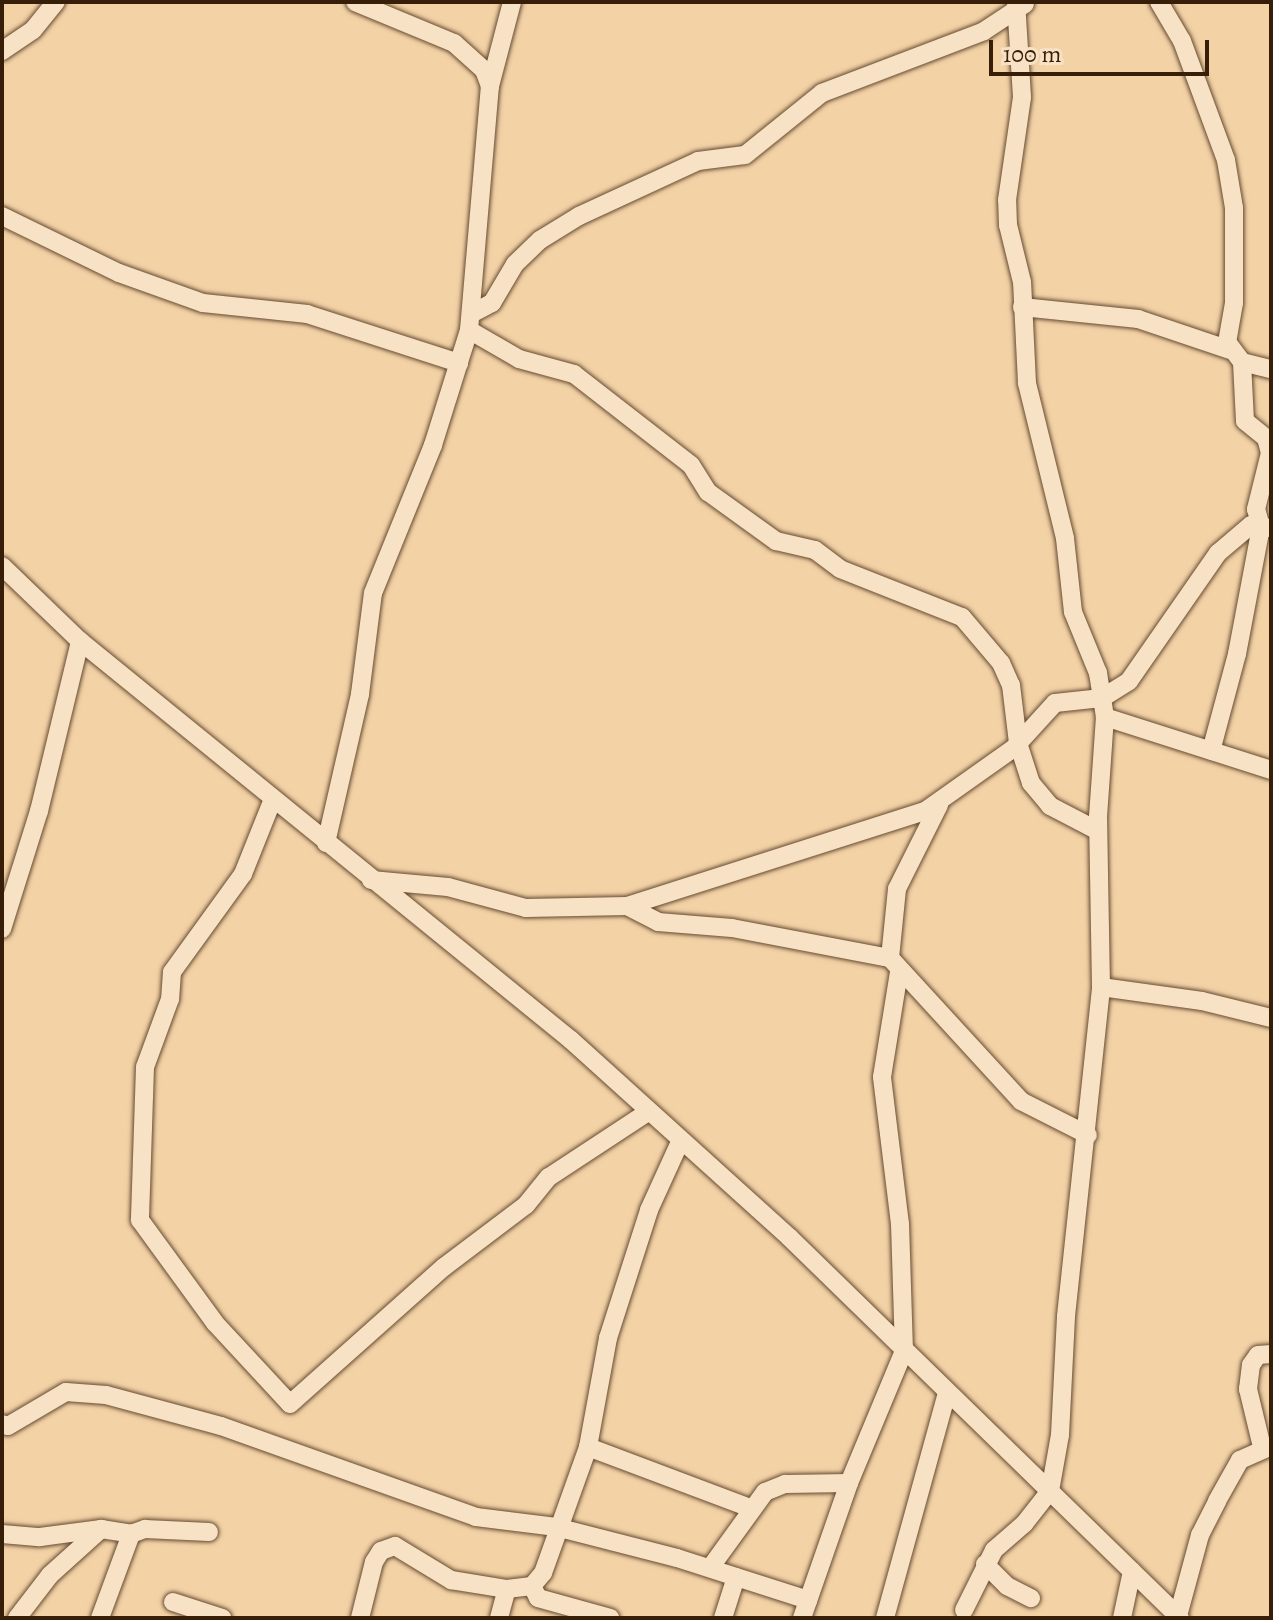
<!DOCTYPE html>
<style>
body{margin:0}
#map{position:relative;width:1273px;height:1620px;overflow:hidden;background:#f3d2a6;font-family:Alegreya,serif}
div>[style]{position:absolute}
.roads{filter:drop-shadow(0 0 2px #664b30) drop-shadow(0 0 2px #664b30)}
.minor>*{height:18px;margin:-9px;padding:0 9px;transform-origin:9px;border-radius:9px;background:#f7e2c5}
span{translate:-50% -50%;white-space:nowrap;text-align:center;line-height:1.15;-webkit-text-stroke:6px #f7e2c5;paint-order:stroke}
.frame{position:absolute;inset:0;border:4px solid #371e08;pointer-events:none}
.scale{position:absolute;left:989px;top:40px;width:220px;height:36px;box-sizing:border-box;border:4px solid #371e08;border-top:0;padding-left:10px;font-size:24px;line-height:28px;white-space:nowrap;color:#371e08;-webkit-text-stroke:6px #f7e2c5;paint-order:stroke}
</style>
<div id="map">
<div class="roads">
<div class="minor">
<i style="left:1159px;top:2px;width:45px;rotate:59.5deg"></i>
<i style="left:1182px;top:41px;width:127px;rotate:69.7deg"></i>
<i style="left:1226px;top:160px;width:49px;rotate:80.5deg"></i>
<i style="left:1234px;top:208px;width:95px;rotate:90deg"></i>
<i style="left:1234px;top:303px;width:40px;rotate:100deg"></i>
<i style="left:1227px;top:342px;width:25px;rotate:53deg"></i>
<i style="left:1242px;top:362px;width:59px;rotate:87.1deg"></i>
<i style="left:1245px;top:421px;width:27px;rotate:39deg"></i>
<i style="left:1266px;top:438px;width:16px;rotate:75deg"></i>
<i style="left:1270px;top:453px;width:58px;rotate:104deg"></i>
<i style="left:1256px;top:509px;width:19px;rotate:74deg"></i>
<i style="left:1261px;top:527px;width:129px;rotate:100.7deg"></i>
<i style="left:1237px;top:654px;width:100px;rotate:105deg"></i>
<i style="left:2px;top:51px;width:37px;rotate:-34deg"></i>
<i style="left:33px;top:30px;width:36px;rotate:-51deg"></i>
<i style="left:490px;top:86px;width:87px;rotate:-75.3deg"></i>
<i style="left:2px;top:216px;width:130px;rotate:26deg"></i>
<i style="left:119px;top:273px;width:89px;rotate:19.7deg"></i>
<i style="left:203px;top:303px;width:105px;rotate:6deg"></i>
<i style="left:307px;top:314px;width:160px;rotate:17.9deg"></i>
<i style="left:1022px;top:307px;width:117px;rotate:5.9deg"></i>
<i style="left:1138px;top:319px;width:97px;rotate:18.6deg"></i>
<i style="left:471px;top:314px;width:24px;rotate:-28deg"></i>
<i style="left:492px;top:303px;width:45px;rotate:-59.5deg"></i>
<i style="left:515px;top:264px;width:35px;rotate:-44deg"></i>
<i style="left:540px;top:240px;width:46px;rotate:-31.6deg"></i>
<i style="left:579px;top:216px;width:131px;rotate:-24.8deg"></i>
<i style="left:698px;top:161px;width:47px;rotate:-7.3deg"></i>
<i style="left:745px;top:155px;width:99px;rotate:-38.8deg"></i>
<i style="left:822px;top:93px;width:173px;rotate:-20.9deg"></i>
<i style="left:984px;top:31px;width:49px;rotate:-33.4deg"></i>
<i style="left:469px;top:330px;width:58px;rotate:30.1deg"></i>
<i style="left:519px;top:359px;width:57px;rotate:15.3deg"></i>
<i style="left:574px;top:374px;width:148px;rotate:37.9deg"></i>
<i style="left:691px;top:465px;width:32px;rotate:58deg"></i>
<i style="left:708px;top:492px;width:84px;rotate:35.8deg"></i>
<i style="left:776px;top:541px;width:40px;rotate:13deg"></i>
<i style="left:815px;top:550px;width:31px;rotate:37deg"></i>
<i style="left:840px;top:569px;width:131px;rotate:21.5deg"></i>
<i style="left:962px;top:617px;width:60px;rotate:49.7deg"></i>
<i style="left:1001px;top:663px;width:24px;rotate:66deg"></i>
<i style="left:1011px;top:685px;width:58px;rotate:83.1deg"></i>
<i style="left:1018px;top:743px;width:42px;rotate:72deg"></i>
<i style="left:1031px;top:783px;width:30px;rotate:50deg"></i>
<i style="left:1050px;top:806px;width:54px;rotate:27.5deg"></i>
<i style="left:1242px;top:362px;width:30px;rotate:14deg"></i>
<i style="left:2px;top:566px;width:108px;rotate:43.9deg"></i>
<i style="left:80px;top:641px;width:633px;rotate:39.1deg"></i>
<i style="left:571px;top:1040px;width:294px;rotate:42.1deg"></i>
<i style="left:789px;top:1237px;width:546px;rotate:44.26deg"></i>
<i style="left:1105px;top:717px;width:174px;rotate:17.7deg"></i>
<i style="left:273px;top:799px;width:81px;rotate:111.8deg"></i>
<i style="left:243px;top:874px;width:121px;rotate:125.9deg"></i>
<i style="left:172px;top:972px;width:27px;rotate:94deg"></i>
<i style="left:170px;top:999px;width:72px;rotate:110.2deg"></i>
<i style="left:145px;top:1067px;width:153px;rotate:91.9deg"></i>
<i style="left:140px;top:1220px;width:127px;rotate:53.9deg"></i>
<i style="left:215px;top:1323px;width:110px;rotate:47.2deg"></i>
<i style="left:290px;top:1404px;width:206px;rotate:-41.7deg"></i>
<i style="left:444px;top:1267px;width:103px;rotate:-37.1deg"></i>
<i style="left:526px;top:1205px;width:36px;rotate:-51deg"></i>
<i style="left:549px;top:1177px;width:118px;rotate:-33.3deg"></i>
<i style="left:939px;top:805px;width:94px;rotate:116.6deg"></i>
<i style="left:897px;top:889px;width:69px;rotate:95.8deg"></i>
<i style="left:890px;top:958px;width:194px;rotate:47.5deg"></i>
<i style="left:1021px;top:1101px;width:75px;rotate:26.9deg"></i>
<i style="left:326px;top:843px;width:153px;rotate:-77.1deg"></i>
<i style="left:360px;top:694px;width:102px;rotate:-82.7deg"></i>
<i style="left:373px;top:593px;width:160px;rotate:-67.9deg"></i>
<i style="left:433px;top:445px;width:121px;rotate:-72.6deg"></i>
<i style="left:469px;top:330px;width:245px;rotate:-85.1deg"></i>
<i style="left:490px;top:86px;width:17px;rotate:-111deg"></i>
<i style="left:484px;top:70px;width:40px;rotate:-138deg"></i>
<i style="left:454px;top:43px;width:107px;rotate:-157.5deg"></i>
<i style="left:371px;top:880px;width:77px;rotate:5.2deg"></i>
<i style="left:448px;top:887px;width:81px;rotate:15.1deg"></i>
<i style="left:526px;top:908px;width:101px;rotate:-1.1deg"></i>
<i style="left:627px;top:906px;width:313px;rotate:-17.7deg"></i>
<i style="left:925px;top:811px;width:109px;rotate:-35.3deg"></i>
<i style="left:1014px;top:748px;width:61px;rotate:-47.7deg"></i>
<i style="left:1055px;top:703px;width:47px;rotate:-6.1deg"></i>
<i style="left:1102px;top:698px;width:32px;rotate:-32deg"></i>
<i style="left:1129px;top:681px;width:156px;rotate:-55.2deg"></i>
<i style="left:1218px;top:553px;width:43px;rotate:-40.3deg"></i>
<i style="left:1251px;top:525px;width:20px;rotate:9deg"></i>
<i style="left:627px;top:906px;width:35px;rotate:27deg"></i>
<i style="left:658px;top:922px;width:74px;rotate:4.6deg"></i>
<i style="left:732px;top:928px;width:161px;rotate:10.8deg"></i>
<i style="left:2px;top:929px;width:124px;rotate:-72.6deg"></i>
<i style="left:39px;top:811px;width:175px;rotate:-76.4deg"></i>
<i style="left:1101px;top:987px;width:102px;rotate:7.9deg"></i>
<i style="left:1202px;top:1001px;width:71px;rotate:13.8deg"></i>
<i style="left:2px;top:1424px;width:6px;rotate:18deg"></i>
<i style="left:8px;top:1426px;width:67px;rotate:-30.4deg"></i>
<i style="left:66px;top:1392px;width:40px;rotate:4.3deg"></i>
<i style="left:106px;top:1395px;width:119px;rotate:15.1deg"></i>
<i style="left:221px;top:1426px;width:271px;rotate:19.6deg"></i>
<i style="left:476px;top:1517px;width:81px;rotate:7.1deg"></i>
<i style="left:556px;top:1527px;width:125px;rotate:14.4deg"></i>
<i style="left:677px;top:1558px;width:138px;rotate:17.8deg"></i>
<i style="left:588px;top:1447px;width:173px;rotate:20.6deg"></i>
<i style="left:1262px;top:1447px;width:60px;rotate:-103.6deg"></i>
<i style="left:1248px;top:1389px;width:24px;rotate:-83deg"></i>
<i style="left:1251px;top:1365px;width:12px;rotate:-55deg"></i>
<i style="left:1258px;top:1355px;width:13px;rotate:-4deg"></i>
<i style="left:2px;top:1534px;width:38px;rotate:5deg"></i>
<i style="left:40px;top:1537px;width:62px;rotate:-7.5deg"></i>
<i style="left:101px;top:1529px;width:30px;rotate:9deg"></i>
<i style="left:131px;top:1534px;width:15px;rotate:-20deg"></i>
<i style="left:145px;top:1529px;width:64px;rotate:2.7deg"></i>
<i style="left:985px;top:1564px;width:31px;rotate:45deg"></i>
<i style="left:1007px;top:1586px;width:27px;rotate:27deg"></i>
<i style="left:710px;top:1568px;width:94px;rotate:-54.1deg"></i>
<i style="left:765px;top:1492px;width:22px;rotate:-22deg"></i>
<i style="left:785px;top:1484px;width:64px;rotate:-0.9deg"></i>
<i style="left:532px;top:1586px;width:13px;rotate:63deg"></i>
<i style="left:538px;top:1598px;width:75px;rotate:15.5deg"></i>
<i style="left:173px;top:1602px;width:52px;rotate:18.1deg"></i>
<i style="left:964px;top:1610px;width:67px;rotate:-63.4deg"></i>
<i style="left:994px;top:1550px;width:40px;rotate:-41deg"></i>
<i style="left:1024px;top:1524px;width:42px;rotate:-51.8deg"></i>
<i style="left:1050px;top:1491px;width:57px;rotate:-79.9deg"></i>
<i style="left:1060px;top:1435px;width:119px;rotate:-87.1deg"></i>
<i style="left:1066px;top:1316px;width:331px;rotate:-83.9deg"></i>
<i style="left:1101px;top:987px;width:170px;rotate:-91deg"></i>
<i style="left:1098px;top:817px;width:100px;rotate:-86deg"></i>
<i style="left:1105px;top:717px;width:45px;rotate:-99deg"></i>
<i style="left:1098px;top:673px;width:66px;rotate:-112.3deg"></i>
<i style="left:1073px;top:612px;width:74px;rotate:-96.2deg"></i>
<i style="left:1065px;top:538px;width:160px;rotate:-103.8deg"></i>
<i style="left:1027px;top:383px;width:101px;rotate:-92.8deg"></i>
<i style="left:1022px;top:282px;width:59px;rotate:-103.8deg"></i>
<i style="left:1008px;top:225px;width:25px;rotate:-92deg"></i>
<i style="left:1007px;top:200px;width:104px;rotate:-81.7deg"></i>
<i style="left:1022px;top:97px;width:95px;rotate:-93.6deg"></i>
<i style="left:1178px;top:1616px;width:84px;rotate:-74.8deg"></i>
<i style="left:1200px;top:1535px;width:38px;rotate:-63deg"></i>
<i style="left:1217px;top:1501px;width:47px;rotate:-60.7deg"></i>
<i style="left:1240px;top:1460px;width:34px;rotate:-24deg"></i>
<i style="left:17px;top:1618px;width:54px;rotate:-52.5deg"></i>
<i style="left:50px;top:1575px;width:69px;rotate:-42deg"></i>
<i style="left:100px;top:1618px;width:90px;rotate:-69.7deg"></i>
<i style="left:360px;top:1618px;width:58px;rotate:-76deg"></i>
<i style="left:374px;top:1562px;width:13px;rotate:-58deg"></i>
<i style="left:381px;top:1551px;width:15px;rotate:-20deg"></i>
<i style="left:395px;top:1546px;width:66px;rotate:31.3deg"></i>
<i style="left:451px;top:1580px;width:57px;rotate:9.1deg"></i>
<i style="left:507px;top:1589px;width:25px;rotate:-7deg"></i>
<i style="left:532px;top:1586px;width:17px;rotate:-50deg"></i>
<i style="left:543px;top:1573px;width:134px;rotate:-70.3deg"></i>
<i style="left:588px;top:1447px;width:111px;rotate:-79.6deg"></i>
<i style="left:608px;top:1338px;width:134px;rotate:-72.2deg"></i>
<i style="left:649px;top:1210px;width:75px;rotate:-65.5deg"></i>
<i style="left:499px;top:1618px;width:30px;rotate:-75deg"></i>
<i style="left:723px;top:1618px;width:43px;rotate:-72.4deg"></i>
<i style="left:802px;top:1618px;width:143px;rotate:-70.8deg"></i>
<i style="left:849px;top:1483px;width:143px;rotate:-67.4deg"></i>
<i style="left:904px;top:1351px;width:127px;rotate:-91.8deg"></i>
<i style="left:900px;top:1224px;width:148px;rotate:-97deg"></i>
<i style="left:882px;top:1077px;width:106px;rotate:-80.8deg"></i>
<i style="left:885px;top:1618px;width:233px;rotate:-74.6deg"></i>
<i style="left:1122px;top:1618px;width:48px;rotate:-78deg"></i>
</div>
</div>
<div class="frame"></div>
<div class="scale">100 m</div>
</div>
